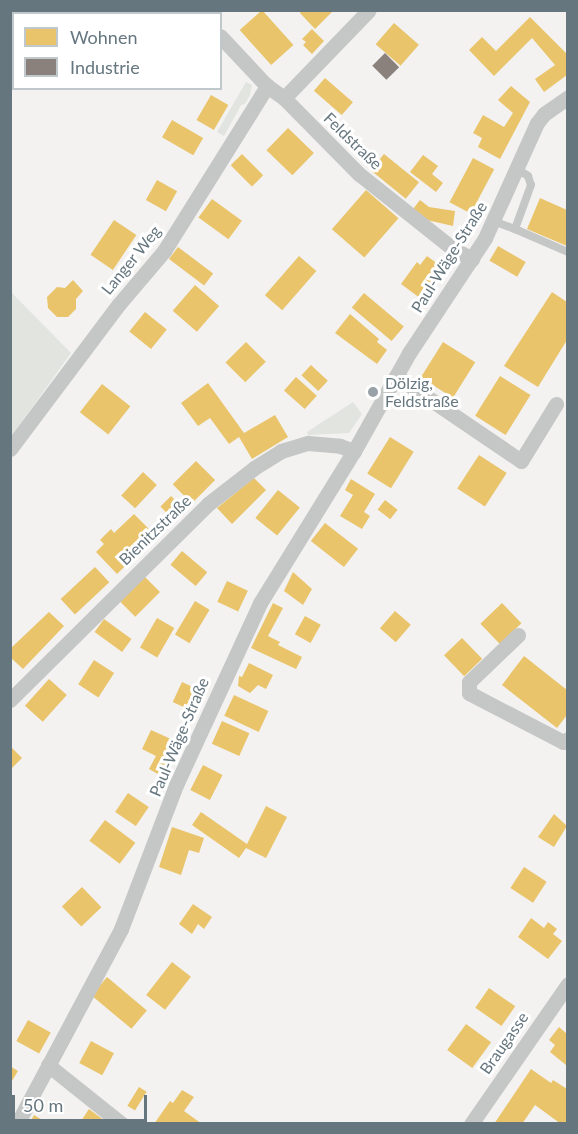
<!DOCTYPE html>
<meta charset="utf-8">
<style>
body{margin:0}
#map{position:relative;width:578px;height:1134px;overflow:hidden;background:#f3f2f1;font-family:Lato,sans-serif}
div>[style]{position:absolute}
.green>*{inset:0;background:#e2e4df}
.homes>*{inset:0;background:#e9c46a;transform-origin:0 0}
.industry>*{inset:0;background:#8a817c;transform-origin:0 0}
.lane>*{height:8px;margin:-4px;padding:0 4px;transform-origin:4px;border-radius:4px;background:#c5c7c7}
.street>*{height:15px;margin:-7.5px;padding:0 7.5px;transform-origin:7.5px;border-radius:7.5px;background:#c5c7c7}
.dots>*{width:16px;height:16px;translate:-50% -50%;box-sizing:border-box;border:3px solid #fff;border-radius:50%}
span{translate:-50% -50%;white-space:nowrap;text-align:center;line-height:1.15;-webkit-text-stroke:6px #fff;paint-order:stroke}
.street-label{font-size:16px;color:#65767f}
.poi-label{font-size:16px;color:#65767f}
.left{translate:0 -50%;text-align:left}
.frame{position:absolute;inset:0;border:12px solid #65767f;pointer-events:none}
.legend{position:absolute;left:12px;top:12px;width:210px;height:78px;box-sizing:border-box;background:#fff;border:2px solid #c1c8cc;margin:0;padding:8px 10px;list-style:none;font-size:18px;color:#65767f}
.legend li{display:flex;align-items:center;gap:12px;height:30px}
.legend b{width:30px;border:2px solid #c1c8cc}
.scale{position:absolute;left:12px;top:1095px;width:135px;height:27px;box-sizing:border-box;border:3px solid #65767f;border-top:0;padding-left:8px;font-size:18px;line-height:21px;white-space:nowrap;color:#65767f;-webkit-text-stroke:4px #fff;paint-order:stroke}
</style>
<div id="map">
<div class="green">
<i style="clip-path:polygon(11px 10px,33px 11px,32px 13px,14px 14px,14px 65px,11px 73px)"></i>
<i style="clip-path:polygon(246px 82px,252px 85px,250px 95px,245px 104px,241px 105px,224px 136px,217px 132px)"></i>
<i style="clip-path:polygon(11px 292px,71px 353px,11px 437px)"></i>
<i style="clip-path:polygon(353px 402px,362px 414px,349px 433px,308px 435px,307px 432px)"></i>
</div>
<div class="homes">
<i style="left:262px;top:10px;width:47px;height:30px;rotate:48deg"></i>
<i style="clip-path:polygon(302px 10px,334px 10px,315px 29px,300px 13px)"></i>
<i style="clip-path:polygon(530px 17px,567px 54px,567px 75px,544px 92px,535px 79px,555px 65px,532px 38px,494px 76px,469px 50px,482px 37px,496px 51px)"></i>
<i style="left:394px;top:23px;width:33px;height:28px;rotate:41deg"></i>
<i style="clip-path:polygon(312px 29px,324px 41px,312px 54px,303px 45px,306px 42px,302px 39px)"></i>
<i style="left:325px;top:78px;width:37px;height:17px;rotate:41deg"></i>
<i style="clip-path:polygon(511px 86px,530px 102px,500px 159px,478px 147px,482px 138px,473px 133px,483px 115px,504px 127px,513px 113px,498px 100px)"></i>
<i style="left:211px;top:95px;width:20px;height:29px;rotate:30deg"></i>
<i style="left:172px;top:120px;width:36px;height:20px;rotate:30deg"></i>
<i style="left:288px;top:128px;width:36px;height:31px;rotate:44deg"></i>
<i style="left:242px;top:154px;width:30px;height:16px;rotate:45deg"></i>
<i style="left:384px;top:154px;width:45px;height:21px;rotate:39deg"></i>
<i style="clip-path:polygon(423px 155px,438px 166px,432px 174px,443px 183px,436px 192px,410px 172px)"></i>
<i style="left:473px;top:158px;width:24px;height:50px;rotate:28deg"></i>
<i style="left:157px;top:180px;width:23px;height:23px;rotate:29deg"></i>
<i style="left:366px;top:190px;width:43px;height:52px;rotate:41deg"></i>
<i style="clip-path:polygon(540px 198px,567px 210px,567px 246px,527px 229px)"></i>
<i style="left:212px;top:199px;width:37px;height:23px;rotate:36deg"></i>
<i style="clip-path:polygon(420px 200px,429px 207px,455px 211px,453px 226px,427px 220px,413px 209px)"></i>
<i style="left:114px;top:220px;width:27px;height:42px;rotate:34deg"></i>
<i style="left:498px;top:246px;width:32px;height:17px;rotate:30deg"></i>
<i style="left:178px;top:247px;width:44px;height:15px;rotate:37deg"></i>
<i style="left:299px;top:256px;width:23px;height:52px;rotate:41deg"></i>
<i style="clip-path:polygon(427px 256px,446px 270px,424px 301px,401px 284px,417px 262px,420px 265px)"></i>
<i style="clip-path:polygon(73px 280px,83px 291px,76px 299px,76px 309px,68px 317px,57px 317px,48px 308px,47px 297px,57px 287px,65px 288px)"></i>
<i style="left:195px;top:285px;width:32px;height:34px;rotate:41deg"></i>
<i style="clip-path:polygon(552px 292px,567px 302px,567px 340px,538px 387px,504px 366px)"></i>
<i style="left:364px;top:293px;width:52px;height:19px;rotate:40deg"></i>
<i style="left:145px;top:312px;width:28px;height:25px;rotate:39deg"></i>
<i style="clip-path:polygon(350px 314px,379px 339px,377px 342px,387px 350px,377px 364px,335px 333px)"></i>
<i style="left:246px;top:342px;width:28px;height:29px;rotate:45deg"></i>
<i style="left:443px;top:342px;width:38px;height:42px;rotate:32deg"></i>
<i style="left:311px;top:365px;width:23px;height:14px;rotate:43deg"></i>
<i style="left:500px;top:376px;width:36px;height:47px;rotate:32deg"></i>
<i style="left:296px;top:377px;width:28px;height:18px;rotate:42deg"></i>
<i style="clip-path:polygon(208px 383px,244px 433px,275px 415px,288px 437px,252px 459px,239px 437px,229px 444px,210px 418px,198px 426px,181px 403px)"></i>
<i style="left:102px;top:384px;width:36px;height:36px;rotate:38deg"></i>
<i style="left:390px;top:437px;width:28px;height:43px;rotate:32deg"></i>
<i style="left:479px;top:455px;width:33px;height:40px;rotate:33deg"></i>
<i style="left:196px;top:461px;width:27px;height:33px;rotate:45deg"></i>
<i style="left:143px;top:472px;width:19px;height:32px;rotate:43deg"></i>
<i style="clip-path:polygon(254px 478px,266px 490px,232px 524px,217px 508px)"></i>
<i style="clip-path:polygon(351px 479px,375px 494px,364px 512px,370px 516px,362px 529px,340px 516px,353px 495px,345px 490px)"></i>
<i style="left:278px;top:490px;width:28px;height:36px;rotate:39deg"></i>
<i style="left:171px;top:496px;width:18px;height:15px;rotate:45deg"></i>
<i style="left:385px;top:500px;width:16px;height:12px;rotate:38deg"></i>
<i style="clip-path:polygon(134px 514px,156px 536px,117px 574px,96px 552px,104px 544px,100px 540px,111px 529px,114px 533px)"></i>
<i style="left:325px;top:523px;width:42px;height:23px;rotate:38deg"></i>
<i style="left:182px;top:551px;width:33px;height:18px;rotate:40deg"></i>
<i style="left:95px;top:567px;width:21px;height:47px;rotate:47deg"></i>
<i style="clip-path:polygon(293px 572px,312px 589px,303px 605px,284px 591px)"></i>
<i style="left:143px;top:575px;width:24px;height:35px;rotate:45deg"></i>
<i style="left:227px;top:581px;width:23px;height:23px;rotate:25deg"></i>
<i style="left:195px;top:601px;width:17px;height:39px;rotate:31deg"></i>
<i style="clip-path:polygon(273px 603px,283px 608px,268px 636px,280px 642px,278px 645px,302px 657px,296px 669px,251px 648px)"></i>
<i style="left:502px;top:603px;width:28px;height:30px;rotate:46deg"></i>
<i style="left:395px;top:611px;width:21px;height:23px;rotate:41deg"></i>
<i style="clip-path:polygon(49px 612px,64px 626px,23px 669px,10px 657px,10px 649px)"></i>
<i style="left:305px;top:616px;width:18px;height:21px;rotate:29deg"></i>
<i style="left:157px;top:618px;width:20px;height:34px;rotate:30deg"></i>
<i style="left:104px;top:619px;width:34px;height:16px;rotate:36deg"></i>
<i style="left:462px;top:638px;width:29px;height:25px;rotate:46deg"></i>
<i style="clip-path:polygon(524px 656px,567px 690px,567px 715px,557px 728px,502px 685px)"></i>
<i style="left:94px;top:660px;width:24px;height:29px;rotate:33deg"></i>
<i style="clip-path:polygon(249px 663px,273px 675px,266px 689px,258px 685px,250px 693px,238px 686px,239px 676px,242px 677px)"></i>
<i style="left:49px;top:679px;width:24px;height:36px;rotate:42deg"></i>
<i style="left:182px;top:682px;width:21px;height:22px;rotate:25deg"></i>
<i style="left:234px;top:695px;width:38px;height:23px;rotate:25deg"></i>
<i style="left:222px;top:721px;width:30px;height:25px;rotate:24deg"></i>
<i style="clip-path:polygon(151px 730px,171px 739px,168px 745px,178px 750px,165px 778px,149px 769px,156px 756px,142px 749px)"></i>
<i style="clip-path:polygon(10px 746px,22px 758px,10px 770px)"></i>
<i style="left:203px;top:765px;width:22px;height:28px;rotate:27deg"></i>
<i style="left:128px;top:793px;width:25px;height:23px;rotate:34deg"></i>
<i style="clip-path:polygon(266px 806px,287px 817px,266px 858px,246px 848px,239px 858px,192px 825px,201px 812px,247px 844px)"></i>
<i style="clip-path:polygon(554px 814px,567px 826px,554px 847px,538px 837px)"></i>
<i style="left:105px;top:820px;width:38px;height:26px;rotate:37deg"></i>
<i style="clip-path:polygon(172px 827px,204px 838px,199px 853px,189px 850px,181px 875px,159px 867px)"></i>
<i style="left:524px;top:867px;width:27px;height:25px;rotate:33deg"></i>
<i style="left:82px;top:887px;width:28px;height:28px;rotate:46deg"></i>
<i style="clip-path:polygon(193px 904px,212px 917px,204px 929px,198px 924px,192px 934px,179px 924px)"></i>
<i style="clip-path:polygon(531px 918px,544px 928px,548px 922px,557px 929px,553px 934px,562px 941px,548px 959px,518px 937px)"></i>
<i style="left:172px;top:962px;width:24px;height:42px;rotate:38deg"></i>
<i style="left:107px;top:977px;width:52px;height:24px;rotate:40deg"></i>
<i style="left:489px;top:988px;width:32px;height:24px;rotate:35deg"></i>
<i style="left:28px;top:1020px;width:26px;height:24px;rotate:29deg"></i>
<i style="left:466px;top:1024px;width:31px;height:32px;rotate:36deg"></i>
<i style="clip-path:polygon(559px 1027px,567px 1034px,566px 1065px,550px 1052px,555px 1045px,549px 1040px)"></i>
<i style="left:91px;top:1041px;width:26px;height:25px;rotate:28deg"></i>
<i style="clip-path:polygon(10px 1066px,18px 1071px,10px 1084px)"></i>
<i style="clip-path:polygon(531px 1069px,551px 1083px,553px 1080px,567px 1089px,566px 1124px,561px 1124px,535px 1105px,522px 1124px,494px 1124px)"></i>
<i style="left:139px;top:1087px;width:9px;height:22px;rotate:32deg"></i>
<i style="clip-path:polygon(182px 1090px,194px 1097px,184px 1111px,202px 1124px,154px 1124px,170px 1101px,173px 1103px)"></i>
<i style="clip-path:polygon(89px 1109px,109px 1124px,84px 1124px,81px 1121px)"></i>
<i style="clip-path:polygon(34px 1115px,49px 1124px,29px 1124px)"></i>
</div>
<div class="industry">
<i style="left:385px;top:53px;width:20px;height:18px;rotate:45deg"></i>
</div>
<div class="lane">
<i style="left:517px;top:169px;width:13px;rotate:32deg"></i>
<i style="left:528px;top:176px;width:9px;rotate:72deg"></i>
<i style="left:531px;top:185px;width:47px;rotate:110deg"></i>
<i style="left:515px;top:229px;width:58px;rotate:23.5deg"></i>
<i style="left:493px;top:221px;width:23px;rotate:20deg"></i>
</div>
<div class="street">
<i style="left:197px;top:10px;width:5px;rotate:53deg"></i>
<i style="left:220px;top:36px;width:69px;rotate:46.8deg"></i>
<i style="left:267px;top:86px;width:21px;rotate:35deg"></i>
<i style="left:284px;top:98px;width:107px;rotate:45.4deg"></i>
<i style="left:359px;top:174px;width:119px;rotate:38.5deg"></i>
<i style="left:452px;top:248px;width:23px;rotate:29deg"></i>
<i style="left:284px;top:98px;width:122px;rotate:-46deg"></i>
<i style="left:396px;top:376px;width:151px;rotate:34.2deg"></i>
<i style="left:521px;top:461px;width:67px;rotate:-58.4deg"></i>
<i style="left:10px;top:449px;width:181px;rotate:-53.1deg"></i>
<i style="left:119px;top:304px;width:70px;rotate:-49.7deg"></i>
<i style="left:164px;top:251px;width:195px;rotate:-58deg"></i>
<i style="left:518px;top:635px;width:68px;rotate:136.2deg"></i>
<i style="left:469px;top:682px;width:11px;rotate:90deg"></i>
<i style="left:469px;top:693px;width:106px;rotate:27.5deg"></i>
<i style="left:563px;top:742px;width:6px;rotate:-31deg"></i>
<i style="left:10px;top:700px;width:279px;rotate:-44.7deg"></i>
<i style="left:208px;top:504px;width:58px;rotate:-38deg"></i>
<i style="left:254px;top:468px;width:32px;rotate:-32deg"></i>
<i style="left:281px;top:451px;width:28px;rotate:-17deg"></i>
<i style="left:308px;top:443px;width:32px;rotate:5deg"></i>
<i style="left:340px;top:446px;width:15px;rotate:20deg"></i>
<i style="left:48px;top:1065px;width:95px;rotate:38.6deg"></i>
<i style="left:17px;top:1124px;width:221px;rotate:-61.9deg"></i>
<i style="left:121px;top:929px;width:154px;rotate:-69.1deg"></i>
<i style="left:176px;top:785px;width:200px;rotate:-65.2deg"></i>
<i style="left:260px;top:603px;width:179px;rotate:-58.3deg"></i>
<i style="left:354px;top:451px;width:112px;rotate:-60.7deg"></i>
<i style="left:409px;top:353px;width:138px;rotate:-56.5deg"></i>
<i style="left:485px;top:238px;width:126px;rotate:-65.7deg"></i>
<i style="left:537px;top:123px;width:11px;rotate:-52deg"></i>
<i style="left:544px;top:114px;width:29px;rotate:-35deg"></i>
<i style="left:471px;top:1124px;width:170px;rotate:-55.3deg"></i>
</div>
<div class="dots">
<i style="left:373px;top:392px;background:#97a1a7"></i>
</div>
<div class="street-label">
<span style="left:353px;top:141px;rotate:44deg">Feldstraße</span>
<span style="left:449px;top:257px;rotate:-58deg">Paul-Wäge-Straße</span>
<span style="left:131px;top:260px;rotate:-51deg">Langer Weg</span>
<span style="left:155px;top:530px;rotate:-44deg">Bienitzstraße</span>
<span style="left:179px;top:737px;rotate:-67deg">Paul-Wäge-Straße</span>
<span style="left:504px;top:1043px;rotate:-55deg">Braugasse</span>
</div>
<div class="poi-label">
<span class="left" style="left:385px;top:392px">Dölzig,<br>Feldstraße</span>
</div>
<div class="frame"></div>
<ul class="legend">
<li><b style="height:16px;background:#e9c46a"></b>Wohnen</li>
<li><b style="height:16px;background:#8a817c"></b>Industrie</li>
</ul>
<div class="scale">50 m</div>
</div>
